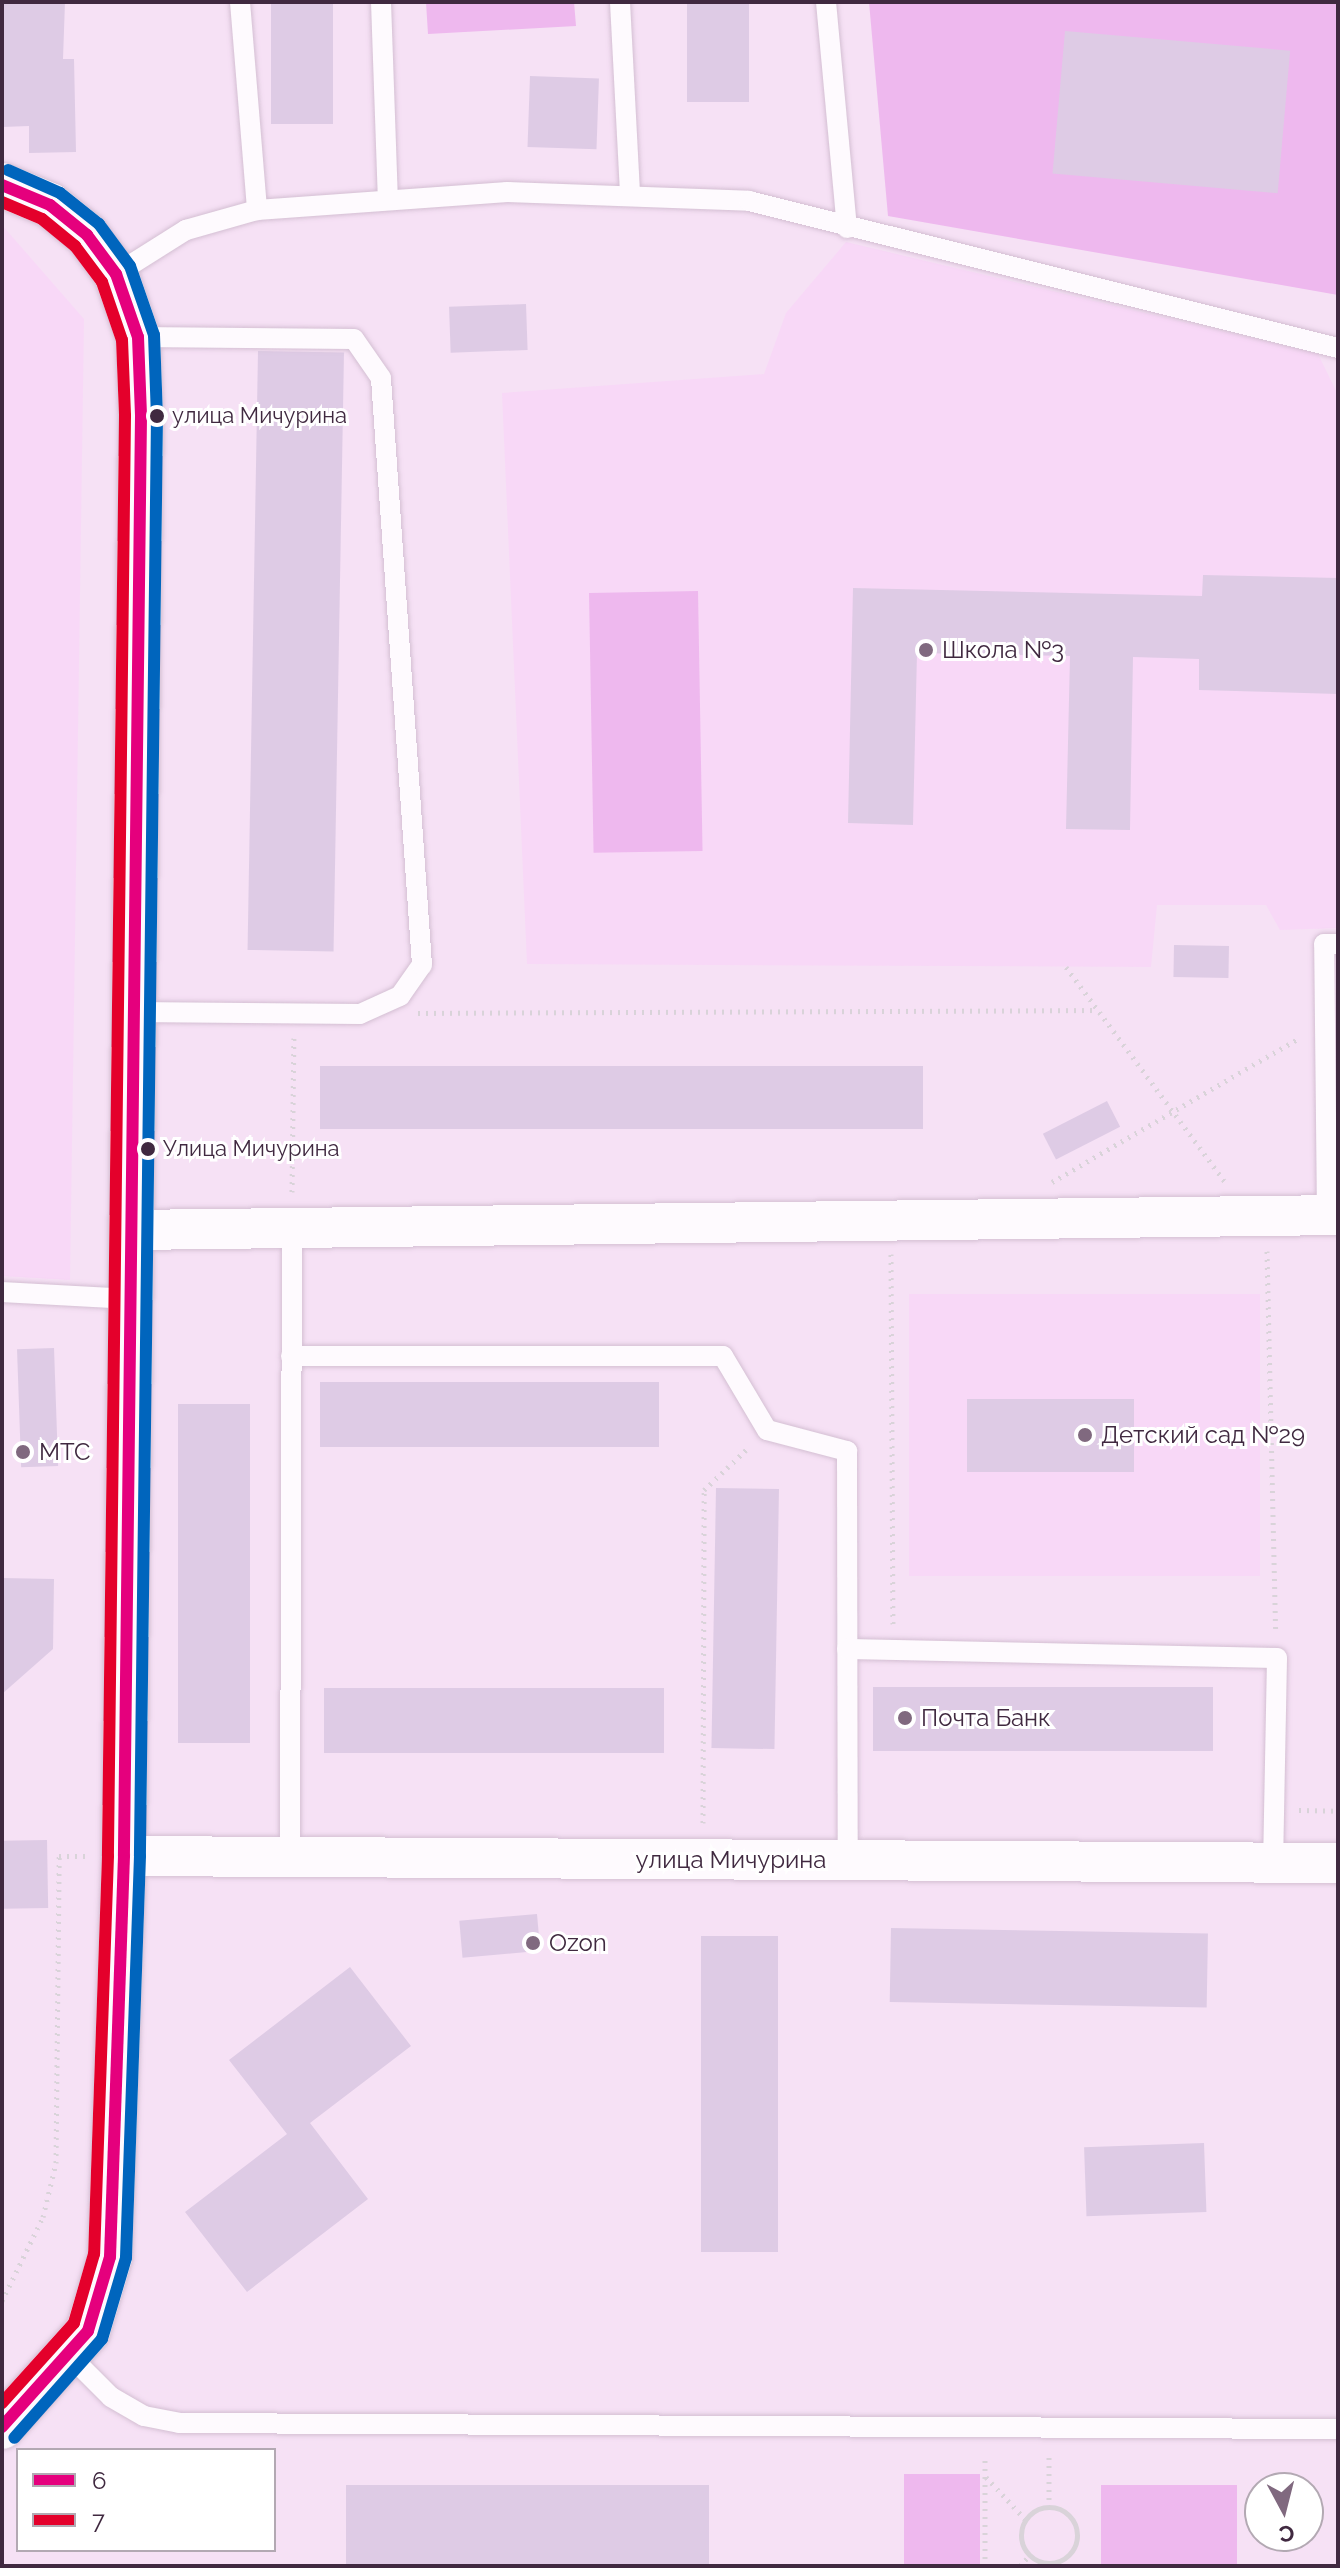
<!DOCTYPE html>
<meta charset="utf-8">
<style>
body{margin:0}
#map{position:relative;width:1340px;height:2568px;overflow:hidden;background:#f6e1f5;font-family:Raleway,sans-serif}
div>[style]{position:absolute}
.built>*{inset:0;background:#f8d8f7;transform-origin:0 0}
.green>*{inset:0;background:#eeb8ee;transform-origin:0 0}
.building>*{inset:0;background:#decbe5;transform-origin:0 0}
.path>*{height:5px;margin-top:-2.5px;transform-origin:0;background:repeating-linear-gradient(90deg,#d9d3d9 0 2px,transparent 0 8px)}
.path>.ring{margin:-2.5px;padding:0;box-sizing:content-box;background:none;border:5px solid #d9d3d9;border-radius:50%}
.roads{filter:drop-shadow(0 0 2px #d4bfd3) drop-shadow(0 0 2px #d4bfd3)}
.service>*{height:20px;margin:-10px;padding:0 10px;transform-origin:10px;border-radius:10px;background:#fefafe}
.minor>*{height:40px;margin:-20px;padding:0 20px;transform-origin:20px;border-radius:20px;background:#fefafe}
.tertiary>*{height:44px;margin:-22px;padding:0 22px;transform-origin:22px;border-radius:22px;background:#fefafe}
.bus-1>*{height:12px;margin:-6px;padding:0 6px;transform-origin:6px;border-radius:6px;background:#e5007d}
.bus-2>*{height:12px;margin:-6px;padding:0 6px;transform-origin:6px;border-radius:6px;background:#e4002b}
.bus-3>*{height:12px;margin:-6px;padding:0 6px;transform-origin:6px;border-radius:6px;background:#0065bd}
.dots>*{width:22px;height:22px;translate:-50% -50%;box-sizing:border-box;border:4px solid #fff;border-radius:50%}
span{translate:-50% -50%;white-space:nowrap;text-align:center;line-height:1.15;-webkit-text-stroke:6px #fff;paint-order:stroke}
.bus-label{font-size:22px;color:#402940}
.left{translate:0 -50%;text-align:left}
.poi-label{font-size:24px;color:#402940}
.street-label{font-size:24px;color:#402940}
.frame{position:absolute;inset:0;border:4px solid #402940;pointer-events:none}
.legend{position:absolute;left:16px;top:2448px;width:260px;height:104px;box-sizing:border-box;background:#fff;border:2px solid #b3a9b3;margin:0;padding:10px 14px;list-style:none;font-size:24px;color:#402940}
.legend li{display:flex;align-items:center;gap:16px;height:40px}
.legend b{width:40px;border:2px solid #b3a9b3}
.north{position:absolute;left:1244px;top:2472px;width:80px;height:80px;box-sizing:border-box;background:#fff;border:2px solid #b3a9b3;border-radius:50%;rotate:173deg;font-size:22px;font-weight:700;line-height:32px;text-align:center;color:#402940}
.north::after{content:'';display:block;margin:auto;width:28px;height:36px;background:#80697f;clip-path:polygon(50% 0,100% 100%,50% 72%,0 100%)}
</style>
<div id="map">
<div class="built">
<i style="clip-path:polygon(2px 225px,84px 319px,70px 1280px,2px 1276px)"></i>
<i style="clip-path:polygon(846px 242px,1318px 354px,1338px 395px,1338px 928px,1280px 930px,1266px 905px,1157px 905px,1151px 967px,527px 964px,502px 393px,764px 374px,786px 313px)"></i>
<i style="left:1260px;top:1294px;width:282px;height:351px;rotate:90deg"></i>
</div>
<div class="green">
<i style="clip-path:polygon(426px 2px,574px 2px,576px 26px,428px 34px)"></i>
<i style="clip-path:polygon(869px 2px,1338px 2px,1338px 295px,888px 216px)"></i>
<i style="left:698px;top:591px;width:260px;height:109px;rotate:89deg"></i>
<i style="left:904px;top:2474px;width:76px;height:92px"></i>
<i style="left:1101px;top:2485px;width:136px;height:81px"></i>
</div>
<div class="building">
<i style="clip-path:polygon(2px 2px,65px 2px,63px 59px,74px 59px,76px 152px,29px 153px,29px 126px,2px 127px)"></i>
<i style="left:271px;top:2px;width:62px;height:122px"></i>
<i style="left:687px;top:2px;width:62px;height:100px"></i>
<i style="left:1065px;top:31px;width:226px;height:143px;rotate:5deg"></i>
<i style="left:530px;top:76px;width:69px;height:71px;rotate:2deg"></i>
<i style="left:526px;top:304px;width:46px;height:77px;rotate:88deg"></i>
<i style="left:258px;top:351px;width:86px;height:599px;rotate:1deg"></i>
<i style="clip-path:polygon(1203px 575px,1338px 578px,1338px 694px,1199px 690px,1199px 659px,1133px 657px,1130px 830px,1066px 829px,1070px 656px,917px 653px,913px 825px,848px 823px,853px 588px,1202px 596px)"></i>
<i style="left:1174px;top:945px;width:55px;height:32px;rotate:1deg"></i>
<i style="left:320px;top:1066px;width:603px;height:63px"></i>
<i style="left:1107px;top:1101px;width:29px;height:72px;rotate:63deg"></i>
<i style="left:54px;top:1348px;width:118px;height:37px;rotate:88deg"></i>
<i style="left:320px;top:1382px;width:339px;height:65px"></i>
<i style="left:967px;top:1399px;width:167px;height:73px"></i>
<i style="left:250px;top:1404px;width:339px;height:72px;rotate:90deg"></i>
<i style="left:716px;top:1488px;width:63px;height:260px;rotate:1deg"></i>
<i style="clip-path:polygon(2px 1578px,54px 1579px,53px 1649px,2px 1694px)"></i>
<i style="left:873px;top:1687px;width:340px;height:64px"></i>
<i style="left:324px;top:1688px;width:340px;height:65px"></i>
<i style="left:47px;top:1840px;width:68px;height:45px;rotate:89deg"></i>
<i style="left:537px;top:1914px;width:37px;height:78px;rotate:85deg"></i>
<i style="left:891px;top:1928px;width:317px;height:74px;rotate:1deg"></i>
<i style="left:701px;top:1936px;width:77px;height:316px"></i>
<i style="clip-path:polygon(350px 1967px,411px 2046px,310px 2123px,368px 2199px,247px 2292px,185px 2212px,287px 2134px,229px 2060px)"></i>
<i style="left:1204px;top:2143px;width:69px;height:120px;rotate:88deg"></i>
<i style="left:346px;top:2485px;width:363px;height:81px"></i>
</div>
<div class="path">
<i style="left:1066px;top:967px;width:267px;rotate:53.5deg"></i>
<i style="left:418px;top:1013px;width:679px;rotate:-0.25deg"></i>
<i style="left:1052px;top:1182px;width:286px;rotate:-30.2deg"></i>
<i style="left:292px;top:1192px;width:154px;rotate:-89.3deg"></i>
<i style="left:1267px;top:1251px;width:382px;rotate:88.7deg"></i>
<i style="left:891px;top:1254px;width:370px;rotate:89.7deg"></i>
<i style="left:1299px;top:1810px;width:39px;rotate:1deg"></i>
<i style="left:703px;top:1823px;width:333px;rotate:-89.8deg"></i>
<i style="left:704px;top:1490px;width:61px;rotate:-43.7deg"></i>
<i style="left:2px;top:2301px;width:93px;rotate:-64deg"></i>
<i style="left:43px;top:2217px;width:56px;rotate:-76.5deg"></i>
<i style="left:56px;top:2163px;width:307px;rotate:-89.4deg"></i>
<i style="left:59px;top:1856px;width:28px"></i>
<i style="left:986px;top:2477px;width:59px;rotate:47.1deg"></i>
<i style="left:1049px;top:2507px;width:52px;rotate:-90deg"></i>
<i class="ring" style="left:1021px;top:2507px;width:51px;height:51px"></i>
<i style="left:985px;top:2566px;width:111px;rotate:-90deg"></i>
<i style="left:1020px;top:2566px;width:13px;rotate:-48deg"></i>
</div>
<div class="roads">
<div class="service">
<i style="left:240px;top:2px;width:209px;rotate:85.3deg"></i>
<i style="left:381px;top:2px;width:196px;rotate:88deg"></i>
<i style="left:620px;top:2px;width:194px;rotate:87deg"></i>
<i style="left:826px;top:2px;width:227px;rotate:84.7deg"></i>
<i style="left:116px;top:274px;width:83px;rotate:-32.2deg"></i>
<i style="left:186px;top:230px;width:74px;rotate:-15.7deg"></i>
<i style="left:257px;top:210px;width:251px;rotate:-4.1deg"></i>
<i style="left:507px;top:192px;width:242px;rotate:2.1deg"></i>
<i style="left:749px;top:201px;width:607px;rotate:14.01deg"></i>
<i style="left:132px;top:1012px;width:228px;rotate:0.5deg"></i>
<i style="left:360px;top:1014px;width:44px;rotate:-24.2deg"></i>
<i style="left:400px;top:996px;width:38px;rotate:-55deg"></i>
<i style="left:422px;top:965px;width:588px;rotate:-94deg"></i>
<i style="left:381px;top:378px;width:47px;rotate:-124.7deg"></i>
<i style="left:354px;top:339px;width:216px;rotate:-179.5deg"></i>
<i style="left:1327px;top:1215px;width:271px;rotate:-90.6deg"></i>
<i style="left:1324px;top:944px;width:14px"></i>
<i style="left:2px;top:1292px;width:128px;rotate:3.1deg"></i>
<i style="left:291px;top:1356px;width:432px"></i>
<i style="left:723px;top:1356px;width:86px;rotate:59.3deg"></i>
<i style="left:767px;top:1430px;width:83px;rotate:14.7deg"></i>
<i style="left:847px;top:1451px;width:410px;rotate:89.9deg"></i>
<i style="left:847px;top:1649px;width:430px;rotate:1.2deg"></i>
<i style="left:1277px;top:1658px;width:205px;rotate:91.1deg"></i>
<i style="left:290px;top:1857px;width:629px;rotate:-89.82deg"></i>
<i style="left:70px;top:2356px;width:58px;rotate:45deg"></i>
<i style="left:111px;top:2397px;width:38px;rotate:30deg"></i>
<i style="left:144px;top:2416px;width:36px;rotate:11deg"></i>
<i style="left:179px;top:2423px;width:1159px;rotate:0.3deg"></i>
</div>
<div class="minor">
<i style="left:131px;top:1230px;width:1207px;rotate:-0.71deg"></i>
<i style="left:124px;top:1856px;width:1214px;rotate:0.33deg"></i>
</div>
<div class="tertiary">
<i style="left:2px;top:185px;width:52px;rotate:22.6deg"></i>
<i style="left:50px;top:205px;width:48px;rotate:39deg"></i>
<i style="left:87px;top:235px;width:49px;rotate:53.4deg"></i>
<i style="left:116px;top:274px;width:67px;rotate:70.8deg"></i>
<i style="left:138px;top:337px;width:79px;rotate:87.8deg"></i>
<i style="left:141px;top:416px;width:1440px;rotate:90.68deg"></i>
<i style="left:124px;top:1856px;width:401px;rotate:92deg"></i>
<i style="left:110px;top:2257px;width:77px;rotate:106.6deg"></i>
<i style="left:88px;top:2331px;width:129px;rotate:131.9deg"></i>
</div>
</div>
<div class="bus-1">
<i style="left:2px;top:185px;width:52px;rotate:22.6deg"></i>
<i style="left:50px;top:205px;width:48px;rotate:39deg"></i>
<i style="left:87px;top:235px;width:49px;rotate:53.4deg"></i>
<i style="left:116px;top:274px;width:67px;rotate:70.8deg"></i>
<i style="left:138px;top:337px;width:79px;rotate:87.8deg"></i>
<i style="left:141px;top:416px;width:1440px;rotate:90.68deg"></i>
<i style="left:124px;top:1856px;width:401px;rotate:92deg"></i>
<i style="left:110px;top:2257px;width:77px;rotate:106.6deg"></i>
<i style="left:88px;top:2331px;width:129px;rotate:131.9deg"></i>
</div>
<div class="bus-2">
<i style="left:2px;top:202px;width:43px;rotate:23deg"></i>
<i style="left:42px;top:219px;width:43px;rotate:39.3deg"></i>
<i style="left:75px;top:246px;width:45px;rotate:53.1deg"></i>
<i style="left:102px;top:282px;width:61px;rotate:71deg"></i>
<i style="left:122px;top:340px;width:76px;rotate:87.7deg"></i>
<i style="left:125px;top:416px;width:1440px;rotate:90.68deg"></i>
<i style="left:108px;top:1856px;width:398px;rotate:92deg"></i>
<i style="left:94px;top:2254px;width:72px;rotate:106.2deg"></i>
<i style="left:74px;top:2323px;width:108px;rotate:132deg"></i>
</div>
<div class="bus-3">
<i style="left:8px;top:170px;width:57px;rotate:23.9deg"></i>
<i style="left:60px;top:193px;width:50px;rotate:38.5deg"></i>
<i style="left:99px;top:224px;width:52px;rotate:53.6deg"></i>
<i style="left:130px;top:266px;width:73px;rotate:70.8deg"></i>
<i style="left:154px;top:335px;width:81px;rotate:87.9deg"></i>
<i style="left:157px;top:416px;width:1440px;rotate:90.68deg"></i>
<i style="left:140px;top:1856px;width:402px;rotate:92deg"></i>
<i style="left:126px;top:2258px;width:84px;rotate:106.5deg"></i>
<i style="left:102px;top:2339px;width:132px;rotate:131.6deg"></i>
</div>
<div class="dots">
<i style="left:157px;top:416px;background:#402940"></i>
<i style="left:926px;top:650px;background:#80697f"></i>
<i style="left:148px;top:1149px;background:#402940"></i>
<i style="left:1085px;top:1435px;background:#80697f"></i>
<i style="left:23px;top:1452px;background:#80697f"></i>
<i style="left:905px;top:1718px;background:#80697f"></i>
<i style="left:533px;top:1943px;background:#80697f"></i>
</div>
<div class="bus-label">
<span class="left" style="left:172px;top:416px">улица Мичурина</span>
<span class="left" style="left:163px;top:1149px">Улица Мичурина</span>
</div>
<div class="poi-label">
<span class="left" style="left:942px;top:650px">Школа №3</span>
<span class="left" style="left:1101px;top:1435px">Детский сад №29</span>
<span class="left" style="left:39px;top:1452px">МТС</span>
<span class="left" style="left:921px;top:1718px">Почта Банк</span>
<span class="left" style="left:549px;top:1943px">Ozon</span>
</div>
<div class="street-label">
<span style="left:731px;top:1860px">улица Мичурина</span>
</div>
<div class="frame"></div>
<ul class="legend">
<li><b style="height:10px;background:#e5007d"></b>6</li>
<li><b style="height:10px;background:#e4002b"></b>7</li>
</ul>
<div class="north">С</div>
</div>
